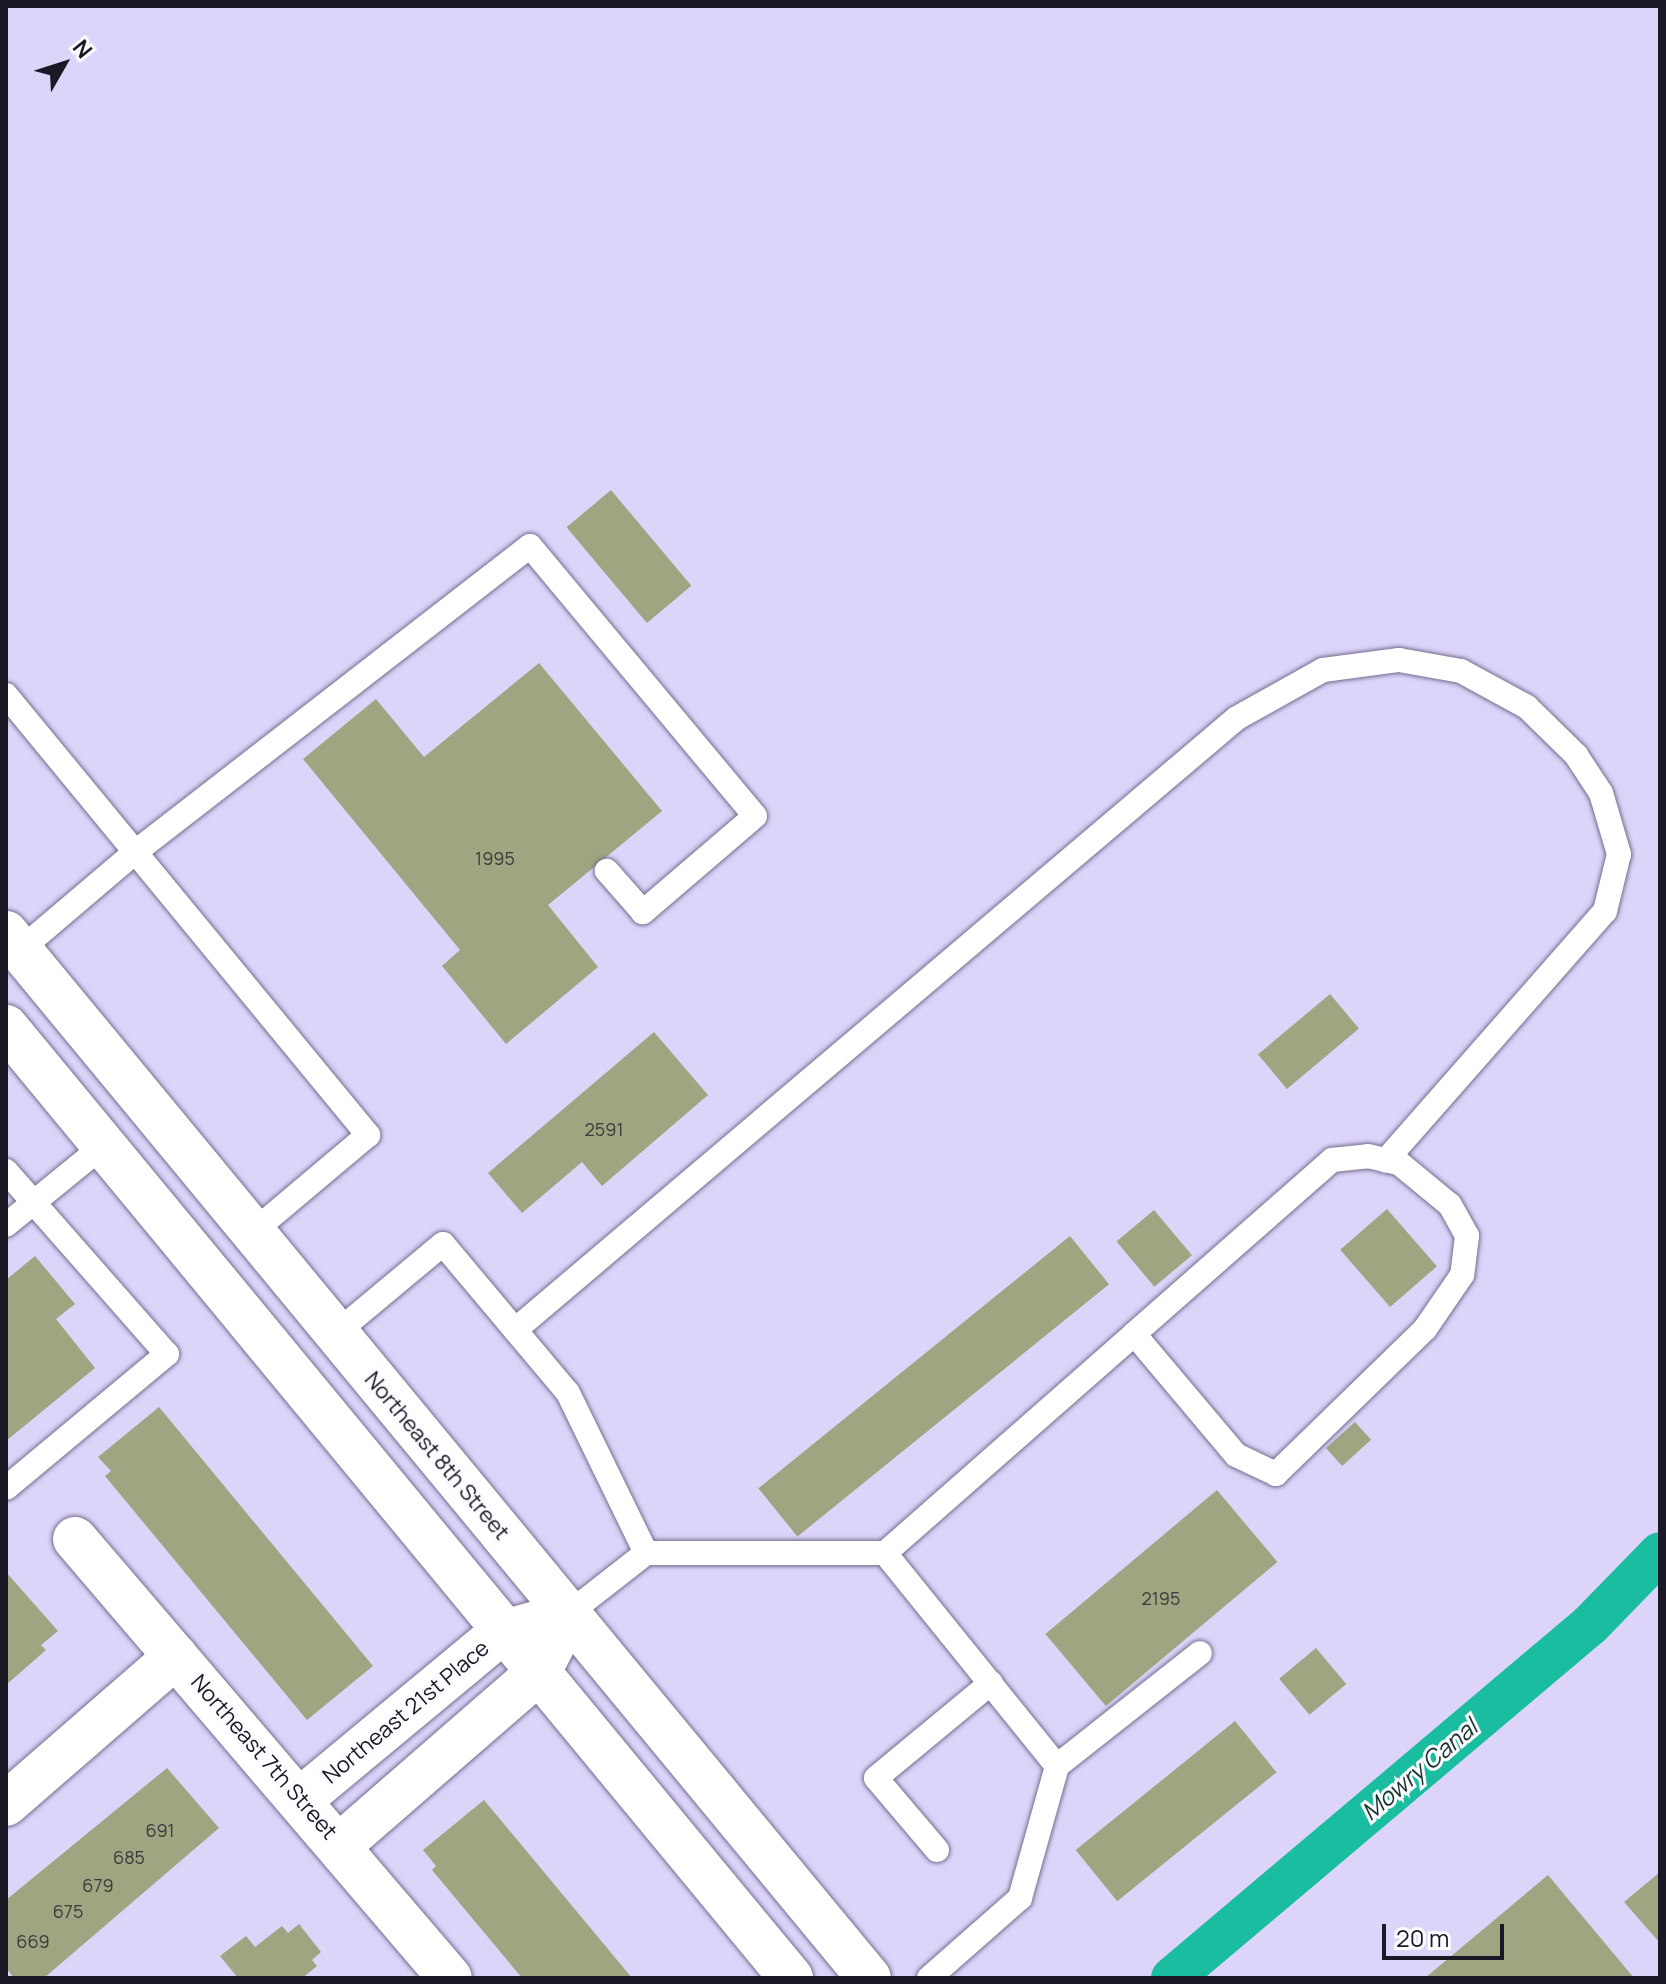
<!DOCTYPE html>
<style>
body{margin:0}
#map{position:relative;width:1666px;height:1984px;overflow:hidden;background:#ddd4fa;font-family:Manrope,sans-serif}
div>[style]{position:absolute}
.canal>*{height:42px;margin:-21px;padding:0 21px;transform-origin:21px;border-radius:21px;background:#1bbda0}
.building>*{inset:0;background:#9ea580;transform-origin:0 0}
.roads{filter:drop-shadow(0 0 2px #766e8f) drop-shadow(0 0 2px #766e8f)}
.lane>*{height:24px;margin:-12px;padding:0 12px;transform-origin:12px;border-radius:12px;background:#fff}
.street>*{height:44px;margin:-22px;padding:0 22px;transform-origin:22px;border-radius:22px;background:#fff}
.secondary>*{height:44px;margin:-22px;padding:0 22px;transform-origin:22px;border-radius:22px;background:#fff}
span{translate:-50% -50%;white-space:nowrap;text-align:center;line-height:1.15;-webkit-text-stroke:6px #fcfbff;paint-order:stroke}
.number-label{font-size:18px;color:#3c3a3b}
.number-label span{-webkit-text-stroke-width:0}
.street-label{font-size:22px;color:#1b1724}
.water-label{font-size:24px;color:#16342c;font-style:italic}
.frame{position:absolute;inset:0;border:8px solid #1b1724;pointer-events:none}
.north{position:absolute;left:24px;top:24px;width:80px;height:80px;-webkit-text-stroke:6px #fcfbff;paint-order:stroke;rotate:51deg;font-size:22px;font-weight:700;line-height:32px;text-align:center;color:#1b1724}
.north::after{content:'';display:block;margin:auto;width:28px;height:36px;background:#1b1724;clip-path:polygon(50% 0,100% 100%,50% 72%,0 100%)}
.scale{position:absolute;left:1382px;top:1924px;width:122px;height:36px;box-sizing:border-box;border:4px solid #1b1724;border-top:0;padding-left:10px;font-size:24px;line-height:28px;white-space:nowrap;color:#1b1724;-webkit-text-stroke:6px #fcfbff;paint-order:stroke}
</style>
<div id="map">
<div class="canal">
<i style="left:1172px;top:1978px;width:547px;rotate:-40.18deg"></i>
<i style="left:1590px;top:1625px;width:100px;rotate:-45.8deg"></i>
</div>
<div class="building">
<i style="left:611px;top:490px;width:125px;height:58px;rotate:50deg"></i>
<i style="clip-path:polygon(539px 663px,662px 811px,548px 905px,598px 967px,506px 1044px,442px 966px,460px 950px,303px 759px,376px 699px,424px 757px)"></i>
<i style="left:1330px;top:994px;width:45px;height:94px;rotate:50deg"></i>
<i style="clip-path:polygon(654px 1032px,708px 1095px,602px 1186px,582px 1162px,522px 1213px,488px 1173px)"></i>
<i style="left:1387px;top:1209px;width:76px;height:62px;rotate:49deg"></i>
<i style="left:1154px;top:1210px;width:59px;height:49px;rotate:50deg"></i>
<i style="left:1070px;top:1236px;width:62px;height:401px;rotate:51deg"></i>
<i style="clip-path:polygon(35px 1256px,75px 1304px,56px 1319px,95px 1368px,6px 1441px,6px 1280px)"></i>
<i style="clip-path:polygon(159px 1407px,373px 1666px,307px 1720px,105px 1476px,111px 1471px,98px 1457px)"></i>
<i style="left:1355px;top:1422px;width:24px;height:39px;rotate:48deg"></i>
<i style="left:1217px;top:1490px;width:94px;height:224px;rotate:50deg"></i>
<i style="clip-path:polygon(6px 1572px,58px 1631px,41px 1645px,46px 1650px,6px 1685px)"></i>
<i style="left:1316px;top:1648px;width:47px;height:48px;rotate:50deg"></i>
<i style="left:1235px;top:1721px;width:66px;height:205px;rotate:51deg"></i>
<i style="clip-path:polygon(167px 1768px,219px 1828px,44px 1978px,14px 1978px,6px 1968px,6px 1900px)"></i>
<i style="clip-path:polygon(484px 1800px,632px 1978px,522px 1978px,432px 1870px,436px 1866px,423px 1850px)"></i>
<i style="clip-path:polygon(1660px 1872px,1660px 1943px,1624px 1902px)"></i>
<i style="clip-path:polygon(1548px 1875px,1634px 1978px,1425px 1978px)"></i>
<i style="clip-path:polygon(299px 1924px,321px 1952px,312px 1960px,317px 1966px,302px 1978px,238px 1978px,220px 1956px,246px 1936px,255px 1947px,282px 1926px,288px 1933px)"></i>
</div>
<div class="roads">
<div class="lane">
<i style="left:6px;top:695px;width:570px;rotate:50.55deg"></i>
<i style="left:368px;top:1135px;width:150px;rotate:139.9deg"></i>
<i style="left:20px;top:950px;width:150px;rotate:-40.4deg"></i>
<i style="left:134px;top:853px;width:501px;rotate:-37.78deg"></i>
<i style="left:530px;top:546px;width:351px;rotate:50.2deg"></i>
<i style="left:755px;top:816px;width:148px;rotate:139.4deg"></i>
<i style="left:643px;top:912px;width:55px;rotate:-131.3deg"></i>
<i style="left:6px;top:1171px;width:244px;rotate:48.7deg"></i>
<i style="left:167px;top:1354px;width:209px;rotate:140.2deg"></i>
<i style="left:6px;top:1225px;width:127px;rotate:-39.2deg"></i>
<i style="left:515px;top:1330px;width:946px;rotate:-40.29deg"></i>
<i style="left:1237px;top:718px;width:98px;rotate:-29.2deg"></i>
<i style="left:1323px;top:670px;width:77px;rotate:-7.5deg"></i>
<i style="left:1399px;top:660px;width:63px;rotate:10.1deg"></i>
<i style="left:1461px;top:671px;width:75px;rotate:28.6deg"></i>
<i style="left:1527px;top:707px;width:69px;rotate:44.4deg"></i>
<i style="left:1576px;top:755px;width:45px;rotate:56.7deg"></i>
<i style="left:1601px;top:793px;width:64px;rotate:73.6deg"></i>
<i style="left:1619px;top:854px;width:59px;rotate:103.8deg"></i>
<i style="left:1605px;top:911px;width:332px;rotate:131.3deg"></i>
<i style="left:336px;top:1333px;width:139px;rotate:-39.8deg"></i>
<i style="left:443px;top:1244px;width:194px;rotate:50deg"></i>
<i style="left:568px;top:1393px;width:178px;rotate:64deg"></i>
<i style="left:885px;top:1553px;width:274px;rotate:51.1deg"></i>
<i style="left:568px;top:1614px;width:99px;rotate:-38deg"></i>
<i style="left:646px;top:1553px;width:239px"></i>
<i style="left:885px;top:1553px;width:332px;rotate:-41.3deg"></i>
<i style="left:1134px;top:1334px;width:264px;rotate:-41.3deg"></i>
<i style="left:1332px;top:1160px;width:36px;rotate:-6deg"></i>
<i style="left:1368px;top:1156px;width:32px;rotate:13deg"></i>
<i style="left:1399px;top:1163px;width:66px;rotate:39.5deg"></i>
<i style="left:1450px;top:1205px;width:35px;rotate:61deg"></i>
<i style="left:1467px;top:1236px;width:39px;rotate:97deg"></i>
<i style="left:1462px;top:1275px;width:65px;rotate:124.4deg"></i>
<i style="left:1425px;top:1329px;width:208px;rotate:135.8deg"></i>
<i style="left:1276px;top:1474px;width:44px;rotate:-154.6deg"></i>
<i style="left:1236px;top:1455px;width:158px;rotate:-130.1deg"></i>
<i style="left:937px;top:1850px;width:94px;rotate:-130.3deg"></i>
<i style="left:876px;top:1778px;width:149px;rotate:-39.6deg"></i>
<i style="left:929px;top:1978px;width:121px;rotate:-41.3deg"></i>
<i style="left:1020px;top:1898px;width:137px;rotate:-74.3deg"></i>
<i style="left:1057px;top:1766px;width:182px;rotate:-38.3deg"></i>
</div>
<div class="street">
<i style="left:75px;top:1539px;width:577px;rotate:49.5deg"></i>
<i style="left:301px;top:1799px;width:260px;rotate:-39.7deg"></i>
<i style="left:501px;top:1633px;width:70px;rotate:-15.8deg"></i>
<i style="left:6px;top:1804px;width:225px;rotate:-41deg"></i>
<i style="left:340px;top:1845px;width:264px;rotate:-41deg"></i>
<i style="left:539px;top:1672px;width:38px;rotate:-63deg"></i>
</div>
<div class="secondary">
<i style="left:6px;top:933px;width:1355px;rotate:50.45deg"></i>
<i style="left:6px;top:1027px;width:1233px;rotate:50.46deg"></i>
</div>
</div>
<div class="number-label">
<span style="left:495px;top:858px">1995</span>
<span style="left:604px;top:1129px">2591</span>
<span style="left:1161px;top:1598px">2195</span>
<span style="left:160px;top:1830px">691</span>
<span style="left:129px;top:1857px">685</span>
<span style="left:98px;top:1885px">679</span>
<span style="left:68px;top:1911px">675</span>
<span style="left:33px;top:1941px">669</span>
</div>
<div class="street-label">
<span style="left:437px;top:1456px;rotate:50deg">Northeast 8th Street</span>
<span style="left:406px;top:1712px;rotate:-40deg">Northeast 21st Place</span>
<span style="left:264px;top:1757px;rotate:49deg">Northeast 7th Street</span>
</div>
<div class="water-label">
<span style="left:1419px;top:1769px;rotate:-40deg">Mowry Canal</span>
</div>
<div class="frame"></div>
<div class="north">N</div>
<div class="scale">20 m</div>
</div>
